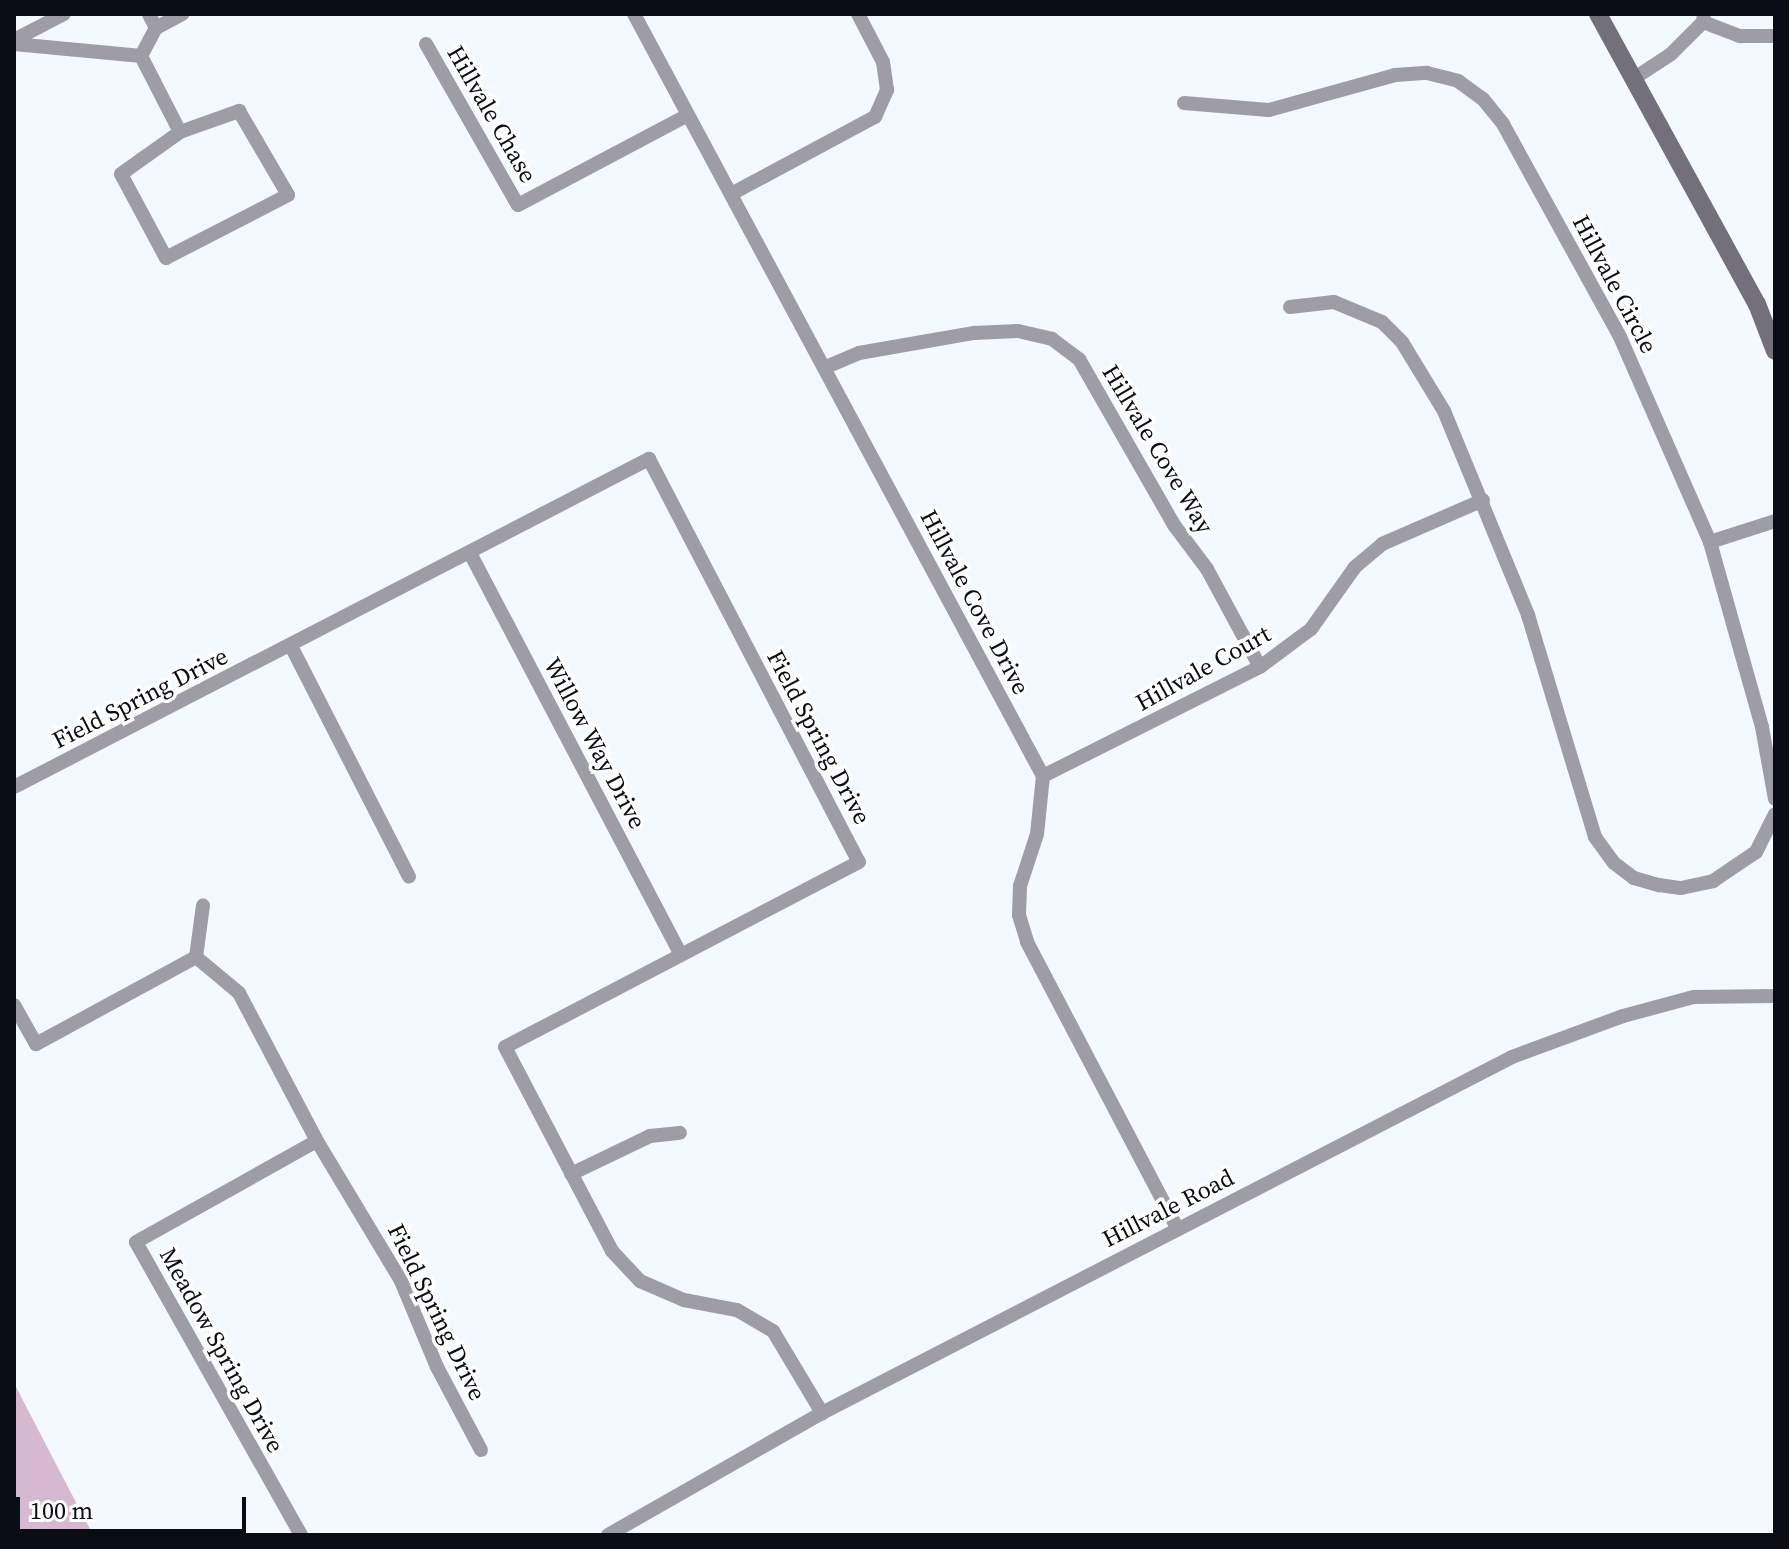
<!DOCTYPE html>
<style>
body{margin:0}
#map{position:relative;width:1789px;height:1549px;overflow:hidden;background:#f4f8ff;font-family:"Source Serif 4",serif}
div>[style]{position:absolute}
.forest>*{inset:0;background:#d6b8d1}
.minor>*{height:14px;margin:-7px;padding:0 7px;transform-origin:7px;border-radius:7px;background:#9e9ca4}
.secondary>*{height:18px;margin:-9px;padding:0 9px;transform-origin:9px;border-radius:9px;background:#73707b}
span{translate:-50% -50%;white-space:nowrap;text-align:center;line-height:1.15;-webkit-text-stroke:7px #fff;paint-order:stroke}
.street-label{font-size:24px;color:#090c12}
.frame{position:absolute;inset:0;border:16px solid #090c12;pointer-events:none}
.scale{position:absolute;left:16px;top:1497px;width:230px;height:36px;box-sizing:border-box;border:4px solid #090c12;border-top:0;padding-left:10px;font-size:24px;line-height:28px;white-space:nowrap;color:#090c12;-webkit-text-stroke:6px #fff;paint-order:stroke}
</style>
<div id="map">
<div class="forest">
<i style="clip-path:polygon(14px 1383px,58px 1468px,93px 1535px,14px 1535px)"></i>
</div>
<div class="minor">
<i style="left:634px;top:14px;width:865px;rotate:61.78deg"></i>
<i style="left:1043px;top:776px;width:58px;rotate:95.9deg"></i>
<i style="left:1037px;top:834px;width:55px;rotate:108.1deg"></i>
<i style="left:1020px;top:886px;width:29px;rotate:92deg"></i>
<i style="left:1019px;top:915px;width:28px;rotate:73deg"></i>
<i style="left:1027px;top:942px;width:323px;rotate:62.3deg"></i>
<i style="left:1703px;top:22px;width:40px;rotate:21deg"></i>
<i style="left:1740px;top:36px;width:35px"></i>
<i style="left:156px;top:28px;width:30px;rotate:-28deg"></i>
<i style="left:14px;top:40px;width:56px;rotate:-27.5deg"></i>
<i style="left:14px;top:44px;width:128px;rotate:5.4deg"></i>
<i style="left:141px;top:56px;width:85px;rotate:62.8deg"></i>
<i style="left:426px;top:44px;width:185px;rotate:60.3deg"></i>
<i style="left:518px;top:205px;width:192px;rotate:-27.9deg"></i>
<i style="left:141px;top:56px;width:32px;rotate:-62deg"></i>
<i style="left:156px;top:28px;width:16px;rotate:-117deg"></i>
<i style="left:1633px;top:79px;width:45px;rotate:-33.3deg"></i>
<i style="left:1671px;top:54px;width:45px;rotate:-45deg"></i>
<i style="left:1703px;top:22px;width:8px;rotate:-83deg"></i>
<i style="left:1184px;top:103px;width:85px;rotate:4.7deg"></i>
<i style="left:1269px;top:110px;width:131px;rotate:-15.5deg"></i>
<i style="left:1395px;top:75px;width:32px;rotate:-4deg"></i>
<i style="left:1427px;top:73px;width:32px;rotate:14deg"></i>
<i style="left:1458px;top:81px;width:31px;rotate:36deg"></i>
<i style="left:1483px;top:99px;width:32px;rotate:51deg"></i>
<i style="left:1503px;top:124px;width:243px;rotate:61.2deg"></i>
<i style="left:1620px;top:337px;width:224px;rotate:66.3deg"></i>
<i style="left:1710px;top:542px;width:192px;rotate:74.3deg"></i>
<i style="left:1762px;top:727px;width:73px;rotate:79.8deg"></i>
<i style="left:239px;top:111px;width:97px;rotate:59.7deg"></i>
<i style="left:288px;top:195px;width:137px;rotate:152.7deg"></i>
<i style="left:166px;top:258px;width:95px;rotate:-118.2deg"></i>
<i style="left:121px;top:174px;width:72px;rotate:-35.4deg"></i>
<i style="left:180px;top:132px;width:63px;rotate:-19.6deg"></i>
<i style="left:733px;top:193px;width:161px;rotate:-28.2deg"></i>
<i style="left:875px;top:117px;width:30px;rotate:-66deg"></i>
<i style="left:887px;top:90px;width:28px;rotate:-98deg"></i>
<i style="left:883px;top:62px;width:54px;rotate:-117.5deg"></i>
<i style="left:1290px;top:307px;width:44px;rotate:-6.5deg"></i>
<i style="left:1334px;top:302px;width:52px;rotate:22.6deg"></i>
<i style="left:1382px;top:322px;width:28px;rotate:45deg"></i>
<i style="left:1402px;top:342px;width:81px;rotate:58.7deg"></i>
<i style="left:1444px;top:411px;width:221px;rotate:67.6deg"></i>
<i style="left:1528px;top:615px;width:232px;rotate:73.2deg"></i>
<i style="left:1595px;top:837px;width:32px;rotate:54deg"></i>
<i style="left:1614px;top:863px;width:25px;rotate:37deg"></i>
<i style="left:1634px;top:878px;width:26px;rotate:16deg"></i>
<i style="left:1659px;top:885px;width:22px;rotate:8deg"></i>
<i style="left:1681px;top:888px;width:33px;rotate:-12deg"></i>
<i style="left:1713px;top:881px;width:52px;rotate:-34deg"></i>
<i style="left:1756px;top:852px;width:42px;rotate:-63.4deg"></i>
<i style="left:826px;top:367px;width:36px;rotate:-23deg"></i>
<i style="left:859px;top:353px;width:117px;rotate:-9.9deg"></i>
<i style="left:974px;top:333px;width:44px;rotate:-2.6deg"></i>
<i style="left:1018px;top:331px;width:35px;rotate:13deg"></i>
<i style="left:1052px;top:339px;width:34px;rotate:37deg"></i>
<i style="left:1079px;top:359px;width:191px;rotate:60.2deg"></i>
<i style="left:1174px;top:525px;width:55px;rotate:53.1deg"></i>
<i style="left:1207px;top:569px;width:111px;rotate:61.6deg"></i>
<i style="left:1710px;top:542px;width:68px;rotate:-17.9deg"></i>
<i style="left:470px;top:553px;width:452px;rotate:62.3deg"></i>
<i style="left:291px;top:646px;width:259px;rotate:62.9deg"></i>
<i style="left:1043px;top:776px;width:243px;rotate:-26.7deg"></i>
<i style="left:1260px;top:667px;width:64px;rotate:-36.7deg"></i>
<i style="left:1311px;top:629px;width:76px;rotate:-54.6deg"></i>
<i style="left:1355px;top:567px;width:35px;rotate:-40deg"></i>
<i style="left:1382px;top:544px;width:110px;rotate:-23.5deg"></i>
<i style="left:14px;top:787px;width:715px;rotate:-27.32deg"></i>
<i style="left:649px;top:459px;width:454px;rotate:62.5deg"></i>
<i style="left:859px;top:862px;width:399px;rotate:152.4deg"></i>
<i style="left:505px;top:1047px;width:230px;rotate:62.3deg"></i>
<i style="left:612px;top:1251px;width:41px;rotate:47deg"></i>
<i style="left:640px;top:1281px;width:48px;rotate:23.4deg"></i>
<i style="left:684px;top:1300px;width:54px;rotate:10.7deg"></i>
<i style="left:737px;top:1310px;width:42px;rotate:30.3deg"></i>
<i style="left:773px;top:1331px;width:96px;rotate:59.1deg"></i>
<i style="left:196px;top:957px;width:56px;rotate:39.9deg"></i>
<i style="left:239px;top:993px;width:167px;rotate:62.2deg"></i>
<i style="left:317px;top:1141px;width:163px;rotate:59deg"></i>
<i style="left:401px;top:1281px;width:93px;rotate:67.3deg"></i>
<i style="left:437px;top:1367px;width:94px;rotate:62.1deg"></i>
<i style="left:14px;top:1005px;width:45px;rotate:60.6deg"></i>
<i style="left:36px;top:1044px;width:182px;rotate:-28.5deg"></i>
<i style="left:196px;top:957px;width:52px;rotate:-82.3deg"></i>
<i style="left:571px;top:1174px;width:88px;rotate:-25.7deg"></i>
<i style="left:650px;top:1136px;width:30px;rotate:-6deg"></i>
<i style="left:301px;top:1535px;width:336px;rotate:-119.4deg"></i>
<i style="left:136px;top:1242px;width:207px;rotate:-29.2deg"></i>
<i style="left:608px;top:1535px;width:246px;rotate:-29.7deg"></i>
<i style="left:822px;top:1413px;width:776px;rotate:-27.29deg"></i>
<i style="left:1512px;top:1057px;width:118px;rotate:-20.3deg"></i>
<i style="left:1623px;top:1016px;width:73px;rotate:-15deg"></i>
<i style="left:1694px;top:997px;width:81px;rotate:-0.7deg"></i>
</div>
<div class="secondary">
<i style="left:1598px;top:14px;width:331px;rotate:61.3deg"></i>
<i style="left:1757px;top:304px;width:50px;rotate:69deg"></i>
</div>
<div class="street-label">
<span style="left:492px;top:114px;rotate:60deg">Hillvale Chase</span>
<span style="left:1615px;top:284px;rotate:62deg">Hillvale Circle</span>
<span style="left:1158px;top:449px;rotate:59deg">Hillvale Cove Way</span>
<span style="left:975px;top:602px;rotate:62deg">Hillvale Cove Drive</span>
<span style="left:1203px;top:668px;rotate:-29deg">Hillvale Court</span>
<span style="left:140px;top:698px;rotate:-27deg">Field Spring Drive</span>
<span style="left:819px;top:737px;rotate:62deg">Field Spring Drive</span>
<span style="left:595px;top:743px;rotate:62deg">Willow Way Drive</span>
<span style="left:1168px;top:1208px;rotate:-27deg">Hillvale Road</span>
<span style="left:437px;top:1312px;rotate:64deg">Field Spring Drive</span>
<span style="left:222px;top:1350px;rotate:61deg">Meadow Spring Drive</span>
</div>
<div class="frame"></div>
<div class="scale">100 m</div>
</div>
